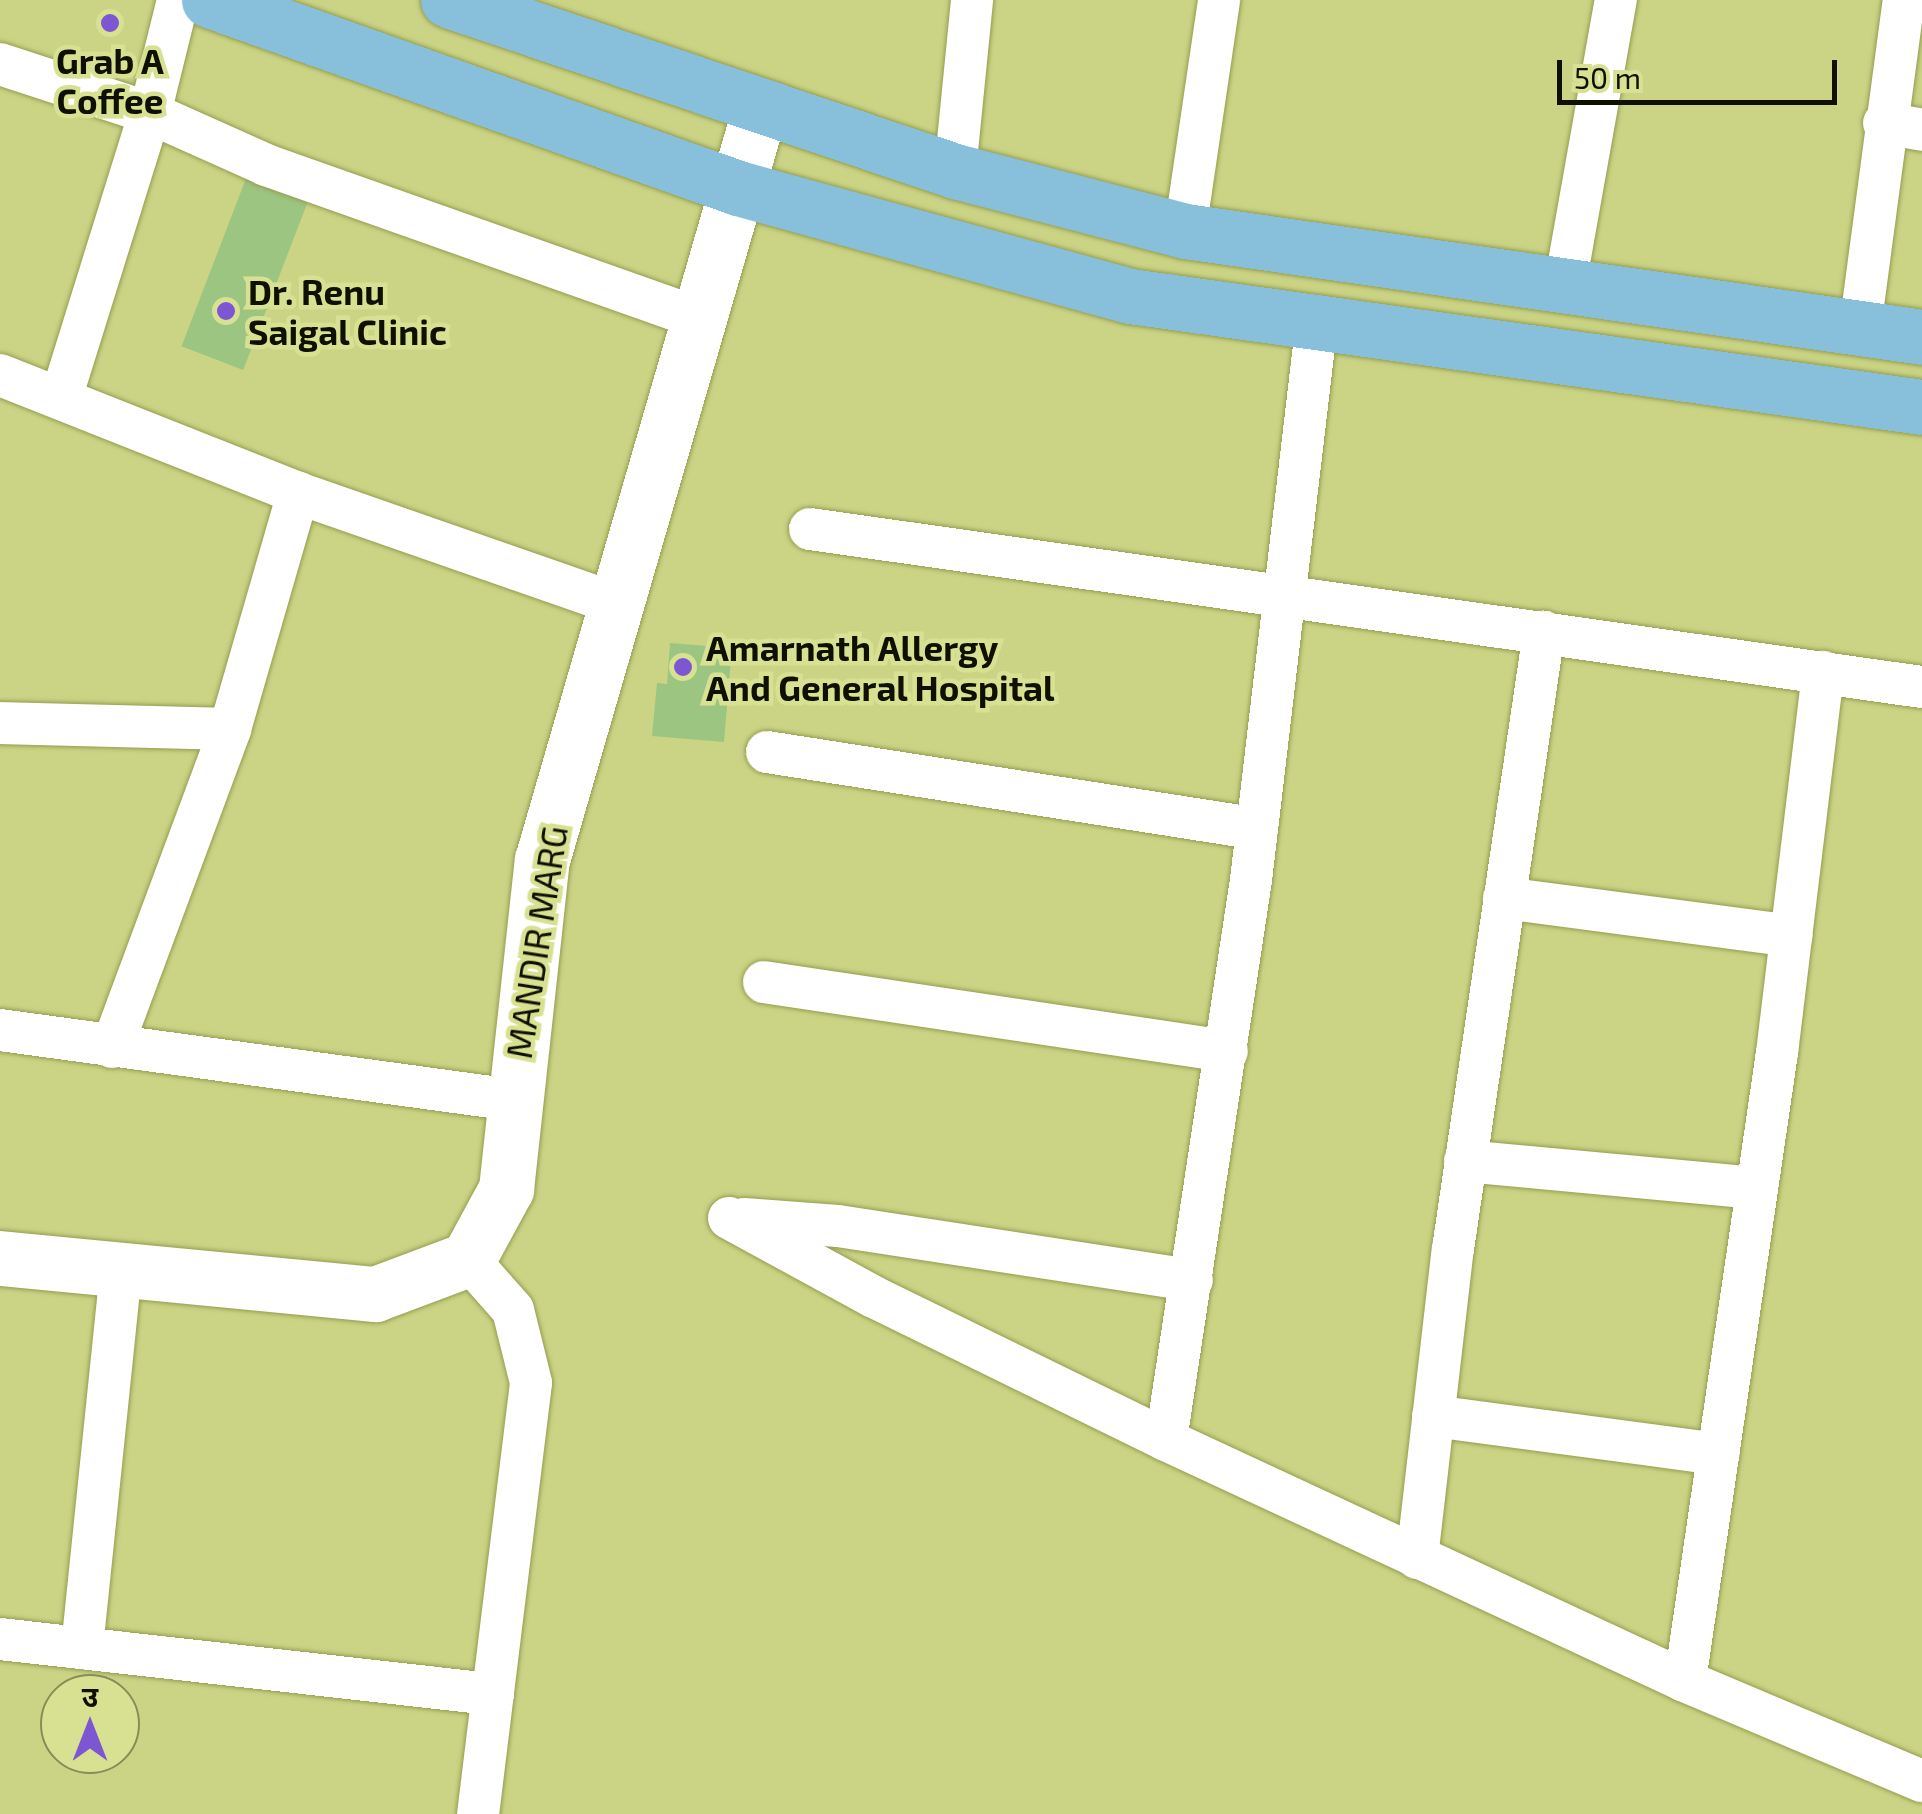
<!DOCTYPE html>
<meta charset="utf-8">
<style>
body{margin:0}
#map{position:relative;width:1922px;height:1814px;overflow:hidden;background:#cbd485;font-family:"Exo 2","Noto Sans Devanagari",sans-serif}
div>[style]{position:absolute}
.building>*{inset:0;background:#9cc581;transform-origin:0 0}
.roads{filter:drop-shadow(0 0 2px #969d4f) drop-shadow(0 0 2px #969d4f)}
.street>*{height:42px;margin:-21px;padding:0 21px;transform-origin:21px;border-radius:21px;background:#fff}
.secondary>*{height:55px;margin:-27.5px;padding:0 27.5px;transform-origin:27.5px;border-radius:27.5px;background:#fff}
.primary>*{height:55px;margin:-27.5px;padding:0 27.5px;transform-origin:27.5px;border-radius:27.5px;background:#88bfdb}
.dots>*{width:28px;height:28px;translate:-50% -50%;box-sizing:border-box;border:5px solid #d8e192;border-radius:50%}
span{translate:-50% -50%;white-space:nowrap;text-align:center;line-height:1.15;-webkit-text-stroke:9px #d8e192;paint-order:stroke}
.poi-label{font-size:35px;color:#0e1000;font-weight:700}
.left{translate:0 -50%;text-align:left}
.street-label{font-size:35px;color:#0e1000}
.north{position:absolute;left:40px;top:1674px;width:100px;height:100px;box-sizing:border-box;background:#d8e192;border:2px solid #878d58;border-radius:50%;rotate:0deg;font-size:28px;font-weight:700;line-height:40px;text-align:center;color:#0e1000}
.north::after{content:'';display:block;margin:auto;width:35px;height:45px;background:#7c57d1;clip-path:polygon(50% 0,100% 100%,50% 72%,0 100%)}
.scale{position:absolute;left:1557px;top:60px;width:280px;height:45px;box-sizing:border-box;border:5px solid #0e1000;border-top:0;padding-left:12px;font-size:30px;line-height:35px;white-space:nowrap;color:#0e1000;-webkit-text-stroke:8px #d8e192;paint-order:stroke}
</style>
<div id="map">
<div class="building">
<i style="left:250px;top:168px;width:66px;height:191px;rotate:21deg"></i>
<i style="clip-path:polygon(670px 643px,732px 648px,724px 742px,652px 736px,657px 683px,667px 684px)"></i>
</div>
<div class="roads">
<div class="street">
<i style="left:0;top:64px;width:158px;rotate:18.1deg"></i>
<i style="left:150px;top:113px;width:127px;rotate:24.1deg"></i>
<i style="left:266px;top:165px;width:457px;rotate:19.5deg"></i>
<i style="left:1884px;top:123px;width:39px;rotate:10deg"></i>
<i style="left:955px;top:171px;width:172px;rotate:-84.3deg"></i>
<i style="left:1185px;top:231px;width:233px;rotate:-81.6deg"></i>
<i style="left:1565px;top:285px;width:290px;rotate:-79.9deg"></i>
<i style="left:1860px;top:328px;width:331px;rotate:-82.4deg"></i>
<i style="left:0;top:375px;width:321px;rotate:21.6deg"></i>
<i style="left:298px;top:493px;width:335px;rotate:19.2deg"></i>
<i style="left:62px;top:395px;width:295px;rotate:-72.7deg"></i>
<i style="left:150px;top:113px;width:116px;rotate:-76.1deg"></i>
<i style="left:810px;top:529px;width:1123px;rotate:8.09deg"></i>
<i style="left:0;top:723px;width:230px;rotate:1.5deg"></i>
<i style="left:767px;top:752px;width:496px;rotate:8.9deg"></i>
<i style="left:1504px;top:898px;width:290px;rotate:7.5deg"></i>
<i style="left:764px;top:982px;width:468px;rotate:8.5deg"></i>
<i style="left:0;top:1030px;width:518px;rotate:7.77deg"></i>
<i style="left:112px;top:1047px;width:339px;rotate:-69.6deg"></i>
<i style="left:230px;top:729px;width:246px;rotate:-73.9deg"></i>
<i style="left:1465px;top:1161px;width:293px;rotate:5.3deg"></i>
<i style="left:729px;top:1218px;width:165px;rotate:28.6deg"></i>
<i style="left:874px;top:1297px;width:325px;rotate:26.1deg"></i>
<i style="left:1166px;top:1440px;width:572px;rotate:24.91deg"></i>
<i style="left:1685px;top:1681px;width:257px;rotate:22.9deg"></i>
<i style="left:744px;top:1219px;width:94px;rotate:4.3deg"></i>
<i style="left:838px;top:1226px;width:358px;rotate:8.7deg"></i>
<i style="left:468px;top:1259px;width:68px;rotate:48.6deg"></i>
<i style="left:513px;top:1310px;width:75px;rotate:76.1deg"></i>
<i style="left:531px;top:1383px;width:434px;rotate:97deg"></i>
<i style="left:1433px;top:1416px;width:288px;rotate:7.6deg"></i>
<i style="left:1166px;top:1440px;width:566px;rotate:-81.37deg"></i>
<i style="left:1251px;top:880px;width:563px;rotate:-83.27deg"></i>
<i style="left:1417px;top:1558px;width:311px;rotate:-83.4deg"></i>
<i style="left:1453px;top:1249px;width:624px;rotate:-81.61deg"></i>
<i style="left:0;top:1639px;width:496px;rotate:6.4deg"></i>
<i style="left:82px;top:1648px;width:380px;rotate:-84.1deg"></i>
<i style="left:1685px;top:1681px;width:635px;rotate:-81.67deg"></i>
<i style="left:1777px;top:1053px;width:384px;rotate:-83.1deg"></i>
</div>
<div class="secondary">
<i style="left:0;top:1258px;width:377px;rotate:5.5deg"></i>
<i style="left:375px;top:1294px;width:99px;rotate:-20.6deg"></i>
<i style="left:468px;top:1259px;width:80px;rotate:-61.5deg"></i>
<i style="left:506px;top:1189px;width:331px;rotate:-83.8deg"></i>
<i style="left:542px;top:860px;width:783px;rotate:-73.83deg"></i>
</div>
<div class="primary">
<i style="left:209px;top:0;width:561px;rotate:19.56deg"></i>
<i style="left:738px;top:188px;width:407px;rotate:15.4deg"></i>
<i style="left:1130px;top:296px;width:800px;rotate:7.98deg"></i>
<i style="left:448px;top:0;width:535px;rotate:18.64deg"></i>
<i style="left:955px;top:171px;width:238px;rotate:14.6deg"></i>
<i style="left:1185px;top:231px;width:745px;rotate:8.18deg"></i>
</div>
</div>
<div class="dots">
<i style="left:110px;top:23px;background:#7c57d1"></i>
<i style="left:226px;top:311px;background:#7c57d1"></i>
<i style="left:683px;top:667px;background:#7c57d1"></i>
</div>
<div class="poi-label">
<span style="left:110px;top:80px">Grab A<br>Coffee</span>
<span class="left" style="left:248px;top:311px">Dr. Renu<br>Saigal Clinic</span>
<span class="left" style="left:706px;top:667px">Amarnath Allergy<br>And General Hospital</span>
</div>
<div class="street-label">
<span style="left:536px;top:942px;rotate:-81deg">MANDIR MARG</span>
</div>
<div class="north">उ</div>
<div class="scale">50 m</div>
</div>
